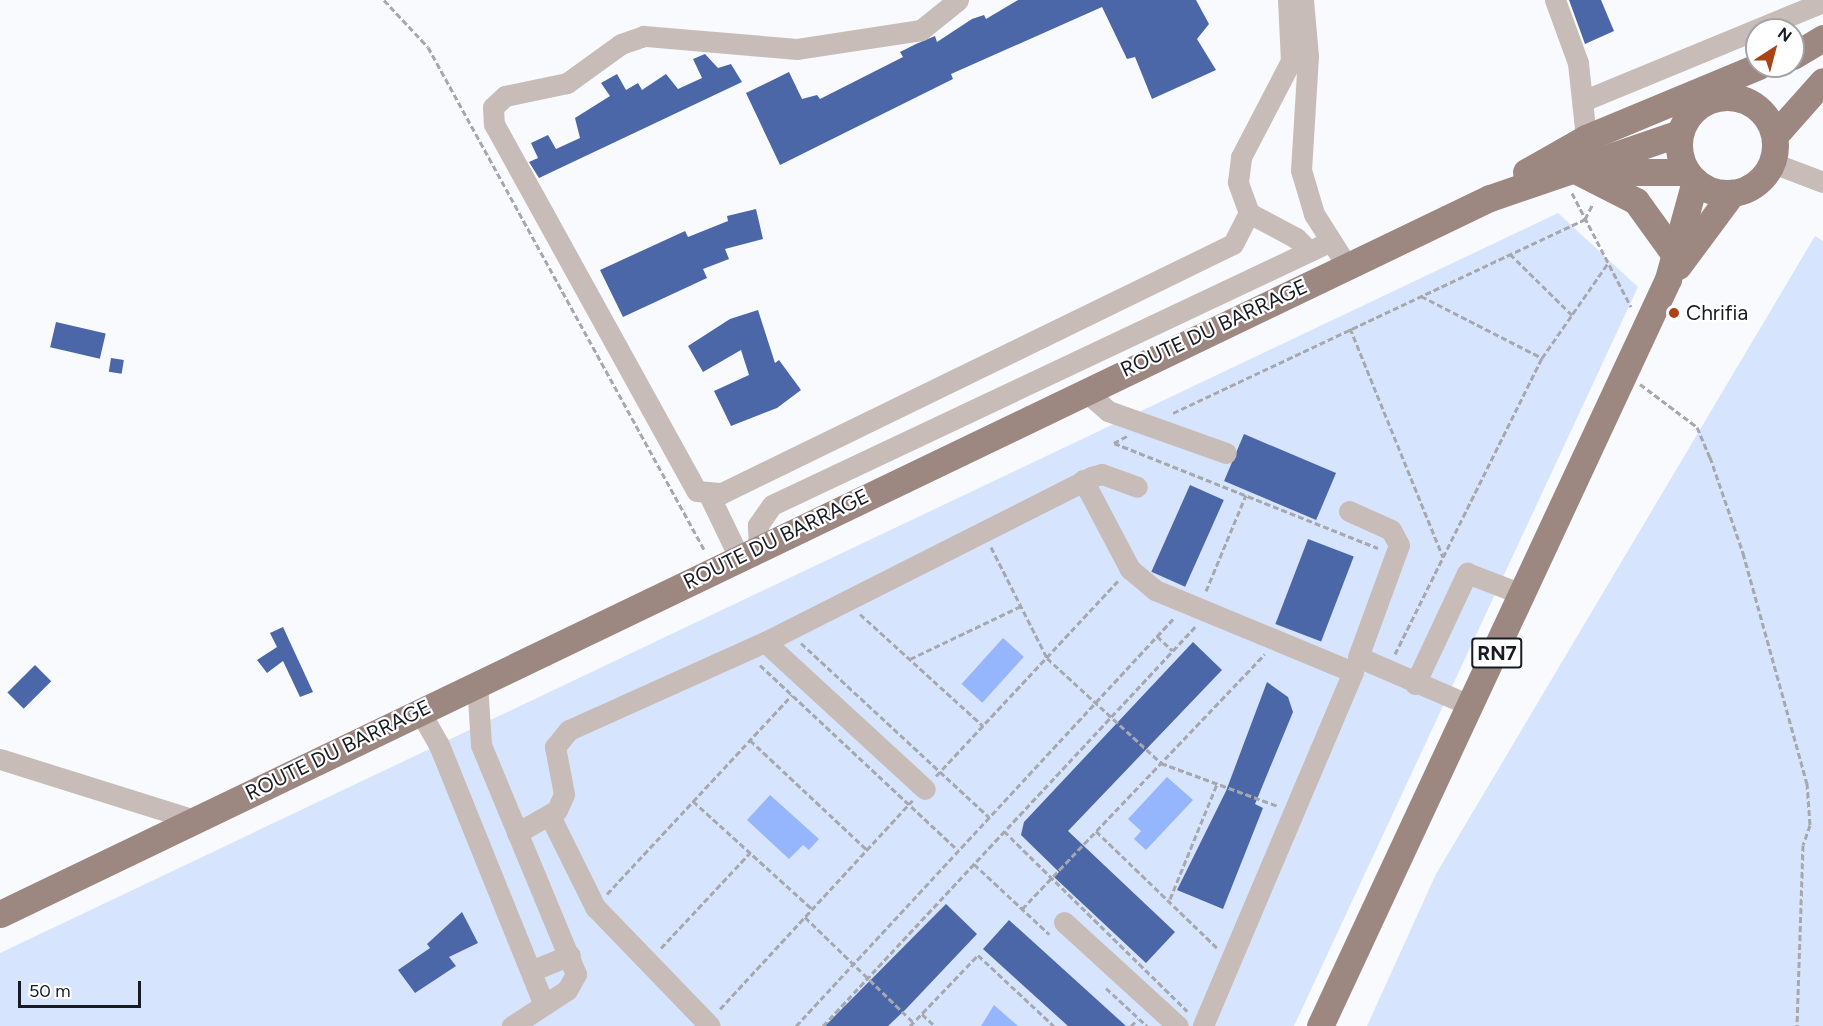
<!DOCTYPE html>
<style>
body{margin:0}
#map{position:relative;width:1823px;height:1026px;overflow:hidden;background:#f8fafe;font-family:Figtree,sans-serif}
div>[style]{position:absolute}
.green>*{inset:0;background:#d7e4fe}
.water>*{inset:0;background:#95b6fc;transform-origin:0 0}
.building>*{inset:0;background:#4b67a7;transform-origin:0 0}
.path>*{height:3px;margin-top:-1.5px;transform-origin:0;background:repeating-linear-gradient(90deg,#a6a8ae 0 6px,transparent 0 9px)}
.minor>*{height:21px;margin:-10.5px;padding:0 10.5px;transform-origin:10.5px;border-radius:10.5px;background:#c8bcb8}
.major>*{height:27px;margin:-13.5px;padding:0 13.5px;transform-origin:13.5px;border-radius:13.5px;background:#9d8881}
.major>.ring{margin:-13.5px;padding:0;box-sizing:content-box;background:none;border:27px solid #9d8881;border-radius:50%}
.dots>*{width:16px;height:16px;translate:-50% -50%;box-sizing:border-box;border:3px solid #fff;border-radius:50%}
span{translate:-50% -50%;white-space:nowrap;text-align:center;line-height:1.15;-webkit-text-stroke:4.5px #fff;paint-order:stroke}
.shield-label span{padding:2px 4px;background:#fff;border:2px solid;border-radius:4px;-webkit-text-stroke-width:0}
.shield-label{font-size:20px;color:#171b23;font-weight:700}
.poi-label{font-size:21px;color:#171b23}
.left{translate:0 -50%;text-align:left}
.street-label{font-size:21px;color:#171b23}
.north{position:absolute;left:1745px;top:18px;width:60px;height:60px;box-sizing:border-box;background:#fff;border:2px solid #a2a4a7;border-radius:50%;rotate:36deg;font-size:16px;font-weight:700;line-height:24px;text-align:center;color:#171b23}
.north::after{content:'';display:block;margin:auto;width:21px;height:27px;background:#a94414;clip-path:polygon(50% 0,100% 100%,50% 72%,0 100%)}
.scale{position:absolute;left:18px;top:981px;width:123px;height:27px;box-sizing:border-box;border:3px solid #171b23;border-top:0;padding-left:8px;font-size:18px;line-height:21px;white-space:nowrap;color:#171b23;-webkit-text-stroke:4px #fff;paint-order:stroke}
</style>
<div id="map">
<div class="green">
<i style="clip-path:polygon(1558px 213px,1638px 287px,1294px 1026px,0 1026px,0 953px)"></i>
<i style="clip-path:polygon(1815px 236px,1823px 241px,1823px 1026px,1367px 1026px,1436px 874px)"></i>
</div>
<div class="water">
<i style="left:1003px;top:638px;width:28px;height:62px;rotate:42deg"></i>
<i style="clip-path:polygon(1167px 777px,1193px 800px,1146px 850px,1134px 839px,1141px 831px,1128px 819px)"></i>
<i style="clip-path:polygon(770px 795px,819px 839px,809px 850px,803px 845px,789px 859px,747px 820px)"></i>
<i style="clip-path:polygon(994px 1005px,1018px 1026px,981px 1026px)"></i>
</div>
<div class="building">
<i style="clip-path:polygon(1018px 0,1196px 0,1209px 24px,1197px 39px,1216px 70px,1152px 99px,1135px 57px,1127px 59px,1102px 7px,951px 74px,953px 79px,780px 165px,746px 93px,789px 72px,802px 99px,817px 95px,820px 99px,903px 57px,900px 52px,916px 44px,935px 36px,937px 42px,972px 19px,984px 15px,986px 19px)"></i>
<i style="clip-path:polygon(1569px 0,1601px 0,1614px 31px,1585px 44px)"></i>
<i style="clip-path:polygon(705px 54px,718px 68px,731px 64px,742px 82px,539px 178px,529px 162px,538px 158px,531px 143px,548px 135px,556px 149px,580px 138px,575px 118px,610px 96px,601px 83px,617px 74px,626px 90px,638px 83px,642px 90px,666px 74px,678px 89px,702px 78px,693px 59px)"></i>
<i style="clip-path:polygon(756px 209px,763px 239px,725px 249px,729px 259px,703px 269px,707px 278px,623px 317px,600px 270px,685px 231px,688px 237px,728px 221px,727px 216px)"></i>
<i style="clip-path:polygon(758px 310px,775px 363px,779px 360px,801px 390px,777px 408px,731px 426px,714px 391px,749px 375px,741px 350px,703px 372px,688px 346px,730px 319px)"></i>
<i style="left:56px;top:322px;width:51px;height:26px;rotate:13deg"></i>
<i style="left:111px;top:358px;width:13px;height:14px;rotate:9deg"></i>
<i style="left:1244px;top:434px;width:100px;height:51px;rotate:23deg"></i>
<i style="left:1190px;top:485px;width:37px;height:95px;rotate:24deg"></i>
<i style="left:1308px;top:539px;width:49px;height:91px;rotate:21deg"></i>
<i style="clip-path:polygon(283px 627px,313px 692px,300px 697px,283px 661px,267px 673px,257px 660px,277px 647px,270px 633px)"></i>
<i style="clip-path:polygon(1193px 642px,1222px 670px,1068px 831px,1175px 932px,1146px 963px,1054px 877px,1059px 872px,1021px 835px,1024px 822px)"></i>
<i style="left:35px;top:665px;width:23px;height:39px;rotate:45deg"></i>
<i style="clip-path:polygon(1267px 682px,1288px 697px,1293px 712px,1255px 804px,1263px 808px,1223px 909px,1177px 890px,1226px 791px)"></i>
<i style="clip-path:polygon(946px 904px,977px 934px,906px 1009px,888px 1026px,825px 1026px)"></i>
<i style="clip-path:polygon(462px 912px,478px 943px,449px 957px,456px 966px,415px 993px,398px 970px,430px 948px,427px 944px)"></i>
<i style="clip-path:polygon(1009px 920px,1126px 1026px,1068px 1026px,983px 949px)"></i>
</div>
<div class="path">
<i style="left:384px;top:0;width:64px;rotate:46.9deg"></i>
<i style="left:428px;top:47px;width:575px;rotate:61.21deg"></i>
<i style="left:1572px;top:193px;width:128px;rotate:62.6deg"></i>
<i style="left:1510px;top:254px;width:87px;rotate:44.5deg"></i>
<i style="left:1421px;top:296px;width:136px;rotate:27.1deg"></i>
<i style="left:1350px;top:328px;width:247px;rotate:67.9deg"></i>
<i style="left:1640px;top:384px;width:71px;rotate:37deg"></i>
<i style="left:1697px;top:427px;width:33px;rotate:67deg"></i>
<i style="left:1710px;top:457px;width:102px;rotate:71deg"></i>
<i style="left:1743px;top:553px;width:239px;rotate:74.5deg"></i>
<i style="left:1807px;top:783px;width:42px;rotate:85.9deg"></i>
<i style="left:1810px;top:825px;width:21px;rotate:109deg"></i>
<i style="left:1803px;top:845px;width:181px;rotate:91.9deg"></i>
<i style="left:1173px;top:413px;width:455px;rotate:-25.2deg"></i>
<i style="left:1585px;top:219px;width:18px;rotate:-63deg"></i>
<i style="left:1127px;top:436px;width:15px;rotate:152deg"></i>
<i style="left:1114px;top:443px;width:284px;rotate:21.7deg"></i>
<i style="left:991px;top:547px;width:124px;rotate:63.2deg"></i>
<i style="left:1047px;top:658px;width:155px;rotate:42.6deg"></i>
<i style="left:1161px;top:763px;width:125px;rotate:20.2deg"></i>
<i style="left:1206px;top:591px;width:104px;rotate:-67.4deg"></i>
<i style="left:860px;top:614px;width:166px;rotate:42.3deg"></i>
<i style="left:1157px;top:636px;width:21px;rotate:43deg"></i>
<i style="left:801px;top:643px;width:256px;rotate:42.8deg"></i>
<i style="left:1395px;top:654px;width:330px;rotate:-63.6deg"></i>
<i style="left:1542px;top:358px;width:116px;rotate:-55.2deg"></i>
<i style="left:910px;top:659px;width:123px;rotate:-25.5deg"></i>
<i style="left:760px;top:665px;width:271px;rotate:43.1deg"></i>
<i style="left:750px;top:740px;width:161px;rotate:43.2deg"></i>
<i style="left:936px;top:776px;width:267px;rotate:-47deg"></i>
<i style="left:693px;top:801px;width:161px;rotate:42.2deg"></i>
<i style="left:1004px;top:831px;width:257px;rotate:44.5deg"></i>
<i style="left:1096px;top:831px;width:168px;rotate:44deg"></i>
<i style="left:974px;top:864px;width:103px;rotate:43deg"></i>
<i style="left:607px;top:894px;width:272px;rotate:-47.1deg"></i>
<i style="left:1170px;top:899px;width:124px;rotate:-67.8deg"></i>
<i style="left:1022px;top:909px;width:352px;rotate:-46.4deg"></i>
<i style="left:805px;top:917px;width:151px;rotate:44.2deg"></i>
<i style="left:661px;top:948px;width:130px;rotate:-46.9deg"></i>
<i style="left:1106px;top:988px;width:56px;rotate:42.8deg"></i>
<i style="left:720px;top:1009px;width:284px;rotate:-47.3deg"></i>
<i style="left:922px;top:1014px;width:18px;rotate:43deg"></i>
<i style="left:796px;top:1026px;width:556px;rotate:-47.19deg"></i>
<i style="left:823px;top:1026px;width:546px;rotate:-47.01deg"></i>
<i style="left:910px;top:1026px;width:98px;rotate:-46.2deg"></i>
<i style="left:978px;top:955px;width:104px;rotate:43.1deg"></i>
<i style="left:1131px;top:1026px;width:10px;rotate:-45deg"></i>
</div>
<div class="minor">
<i style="left:958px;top:0;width:48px;rotate:141deg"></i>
<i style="left:921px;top:30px;width:125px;rotate:171.3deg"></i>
<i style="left:797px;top:49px;width:154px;rotate:-175.1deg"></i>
<i style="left:644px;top:36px;width:24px;rotate:161deg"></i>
<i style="left:621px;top:44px;width:67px;rotate:144.2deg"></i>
<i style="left:567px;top:83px;width:63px;rotate:168.2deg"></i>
<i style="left:505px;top:96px;width:16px;rotate:137deg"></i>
<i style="left:493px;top:107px;width:17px;rotate:87deg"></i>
<i style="left:494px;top:124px;width:419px;rotate:61.1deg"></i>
<i style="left:697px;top:491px;width:25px;rotate:5deg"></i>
<i style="left:722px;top:493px;width:568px;rotate:-25.98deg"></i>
<i style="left:1233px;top:244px;width:35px;rotate:-63deg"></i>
<i style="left:1249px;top:213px;width:33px;rotate:-110deg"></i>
<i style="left:1238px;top:182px;width:25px;rotate:-83deg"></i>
<i style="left:1241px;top:157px;width:108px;rotate:-62.5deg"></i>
<i style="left:1291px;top:61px;width:61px;rotate:-92.8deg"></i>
<i style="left:1303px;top:0;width:56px;rotate:84.9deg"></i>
<i style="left:1308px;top:56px;width:114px;rotate:93.5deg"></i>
<i style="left:1301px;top:170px;width:46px;rotate:73.5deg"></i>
<i style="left:1314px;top:214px;width:62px;rotate:57.6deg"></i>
<i style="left:1555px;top:0;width:67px;rotate:69.9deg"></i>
<i style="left:1578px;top:63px;width:75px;rotate:83.9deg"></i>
<i style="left:1585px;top:100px;width:257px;rotate:-22.4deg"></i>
<i style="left:1773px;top:163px;width:53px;rotate:20.8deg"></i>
<i style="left:1249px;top:213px;width:53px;rotate:28deg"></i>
<i style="left:1296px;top:238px;width:18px;rotate:45deg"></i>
<i style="left:1084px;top:390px;width:32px;rotate:41deg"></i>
<i style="left:1108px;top:411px;width:125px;rotate:19.6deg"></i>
<i style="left:1083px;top:480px;width:101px;rotate:62.2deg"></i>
<i style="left:1130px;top:569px;width:33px;rotate:40deg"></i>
<i style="left:1155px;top:590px;width:214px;rotate:22.5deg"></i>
<i style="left:1353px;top:672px;width:384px;rotate:113deg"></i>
<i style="left:709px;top:495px;width:69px;rotate:64.2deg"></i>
<i style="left:1349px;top:511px;width:46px;rotate:24.3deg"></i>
<i style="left:1391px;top:530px;width:17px;rotate:62deg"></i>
<i style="left:1399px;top:545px;width:119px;rotate:110.1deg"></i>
<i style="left:1358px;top:657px;width:124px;rotate:23.3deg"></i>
<i style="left:759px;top:547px;width:22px;rotate:-93deg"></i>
<i style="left:758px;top:525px;width:24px;rotate:-55deg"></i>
<i style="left:772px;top:505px;width:616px;rotate:-25.28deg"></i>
<i style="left:765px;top:642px;width:217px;rotate:42.6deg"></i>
<i style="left:477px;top:683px;width:62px;rotate:86.3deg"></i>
<i style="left:481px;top:745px;width:248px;rotate:67.5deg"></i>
<i style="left:576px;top:974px;width:18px;rotate:119deg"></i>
<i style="left:567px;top:990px;width:66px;rotate:146.8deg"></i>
<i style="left:1415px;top:684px;width:123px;rotate:-64.9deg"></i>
<i style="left:1467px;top:573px;width:61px;rotate:21.1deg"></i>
<i style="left:419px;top:710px;width:40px;rotate:60.3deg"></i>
<i style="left:439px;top:745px;width:278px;rotate:68deg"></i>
<i style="left:0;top:759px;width:204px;rotate:17.4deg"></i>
<i style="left:550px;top:816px;width:102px;rotate:63.7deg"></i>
<i style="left:595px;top:907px;width:165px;rotate:46deg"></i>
<i style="left:517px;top:833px;width:46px;rotate:-29.9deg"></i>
<i style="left:557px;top:810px;width:17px;rotate:-66deg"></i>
<i style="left:564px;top:794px;width:48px;rotate:-100.8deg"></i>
<i style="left:555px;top:747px;width:22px;rotate:-51deg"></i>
<i style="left:569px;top:730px;width:215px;rotate:-24.2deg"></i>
<i style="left:765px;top:642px;width:365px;rotate:-26.8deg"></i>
<i style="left:1091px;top:477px;width:11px;rotate:-15deg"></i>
<i style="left:1102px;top:474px;width:37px;rotate:20deg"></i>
<i style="left:1064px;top:922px;width:154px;rotate:42.4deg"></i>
<i style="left:531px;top:971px;width:42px;rotate:-22.3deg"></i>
</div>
<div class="major">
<i style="left:1793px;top:56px;width:35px;rotate:-31deg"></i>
<i class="ring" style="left:1679px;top:97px;width:69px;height:69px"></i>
<i style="left:1775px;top:135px;width:72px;rotate:-48.4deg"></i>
<i style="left:1526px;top:172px;width:69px;rotate:-29.5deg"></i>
<i style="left:1586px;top:138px;width:187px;rotate:-22.6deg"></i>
<i style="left:1579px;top:172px;width:64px;rotate:27deg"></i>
<i style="left:1636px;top:201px;width:67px;rotate:54.2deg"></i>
<i style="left:1591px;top:172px;width:96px"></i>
<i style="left:1678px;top:266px;width:91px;rotate:-53.5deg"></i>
<i style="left:0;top:914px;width:1653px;rotate:-25.67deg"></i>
<i style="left:1490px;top:198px;width:201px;rotate:-18.9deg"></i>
<i style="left:1320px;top:1026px;width:824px;rotate:-65.02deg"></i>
<i style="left:1668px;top:279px;width:102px;rotate:-74.6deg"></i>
</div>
<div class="dots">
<i style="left:1674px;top:313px;background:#a94414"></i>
</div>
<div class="shield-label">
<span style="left:1497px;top:653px">RN7</span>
</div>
<div class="poi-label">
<span class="left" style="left:1686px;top:313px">Chrifia</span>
</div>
<div class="street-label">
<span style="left:1214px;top:328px;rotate:-25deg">ROUTE DU BARRAGE</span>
<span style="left:776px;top:539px;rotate:-26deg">ROUTE DU BARRAGE</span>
<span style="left:338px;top:750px;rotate:-26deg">ROUTE DU BARRAGE</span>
</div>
<div class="north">N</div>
<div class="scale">50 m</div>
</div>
